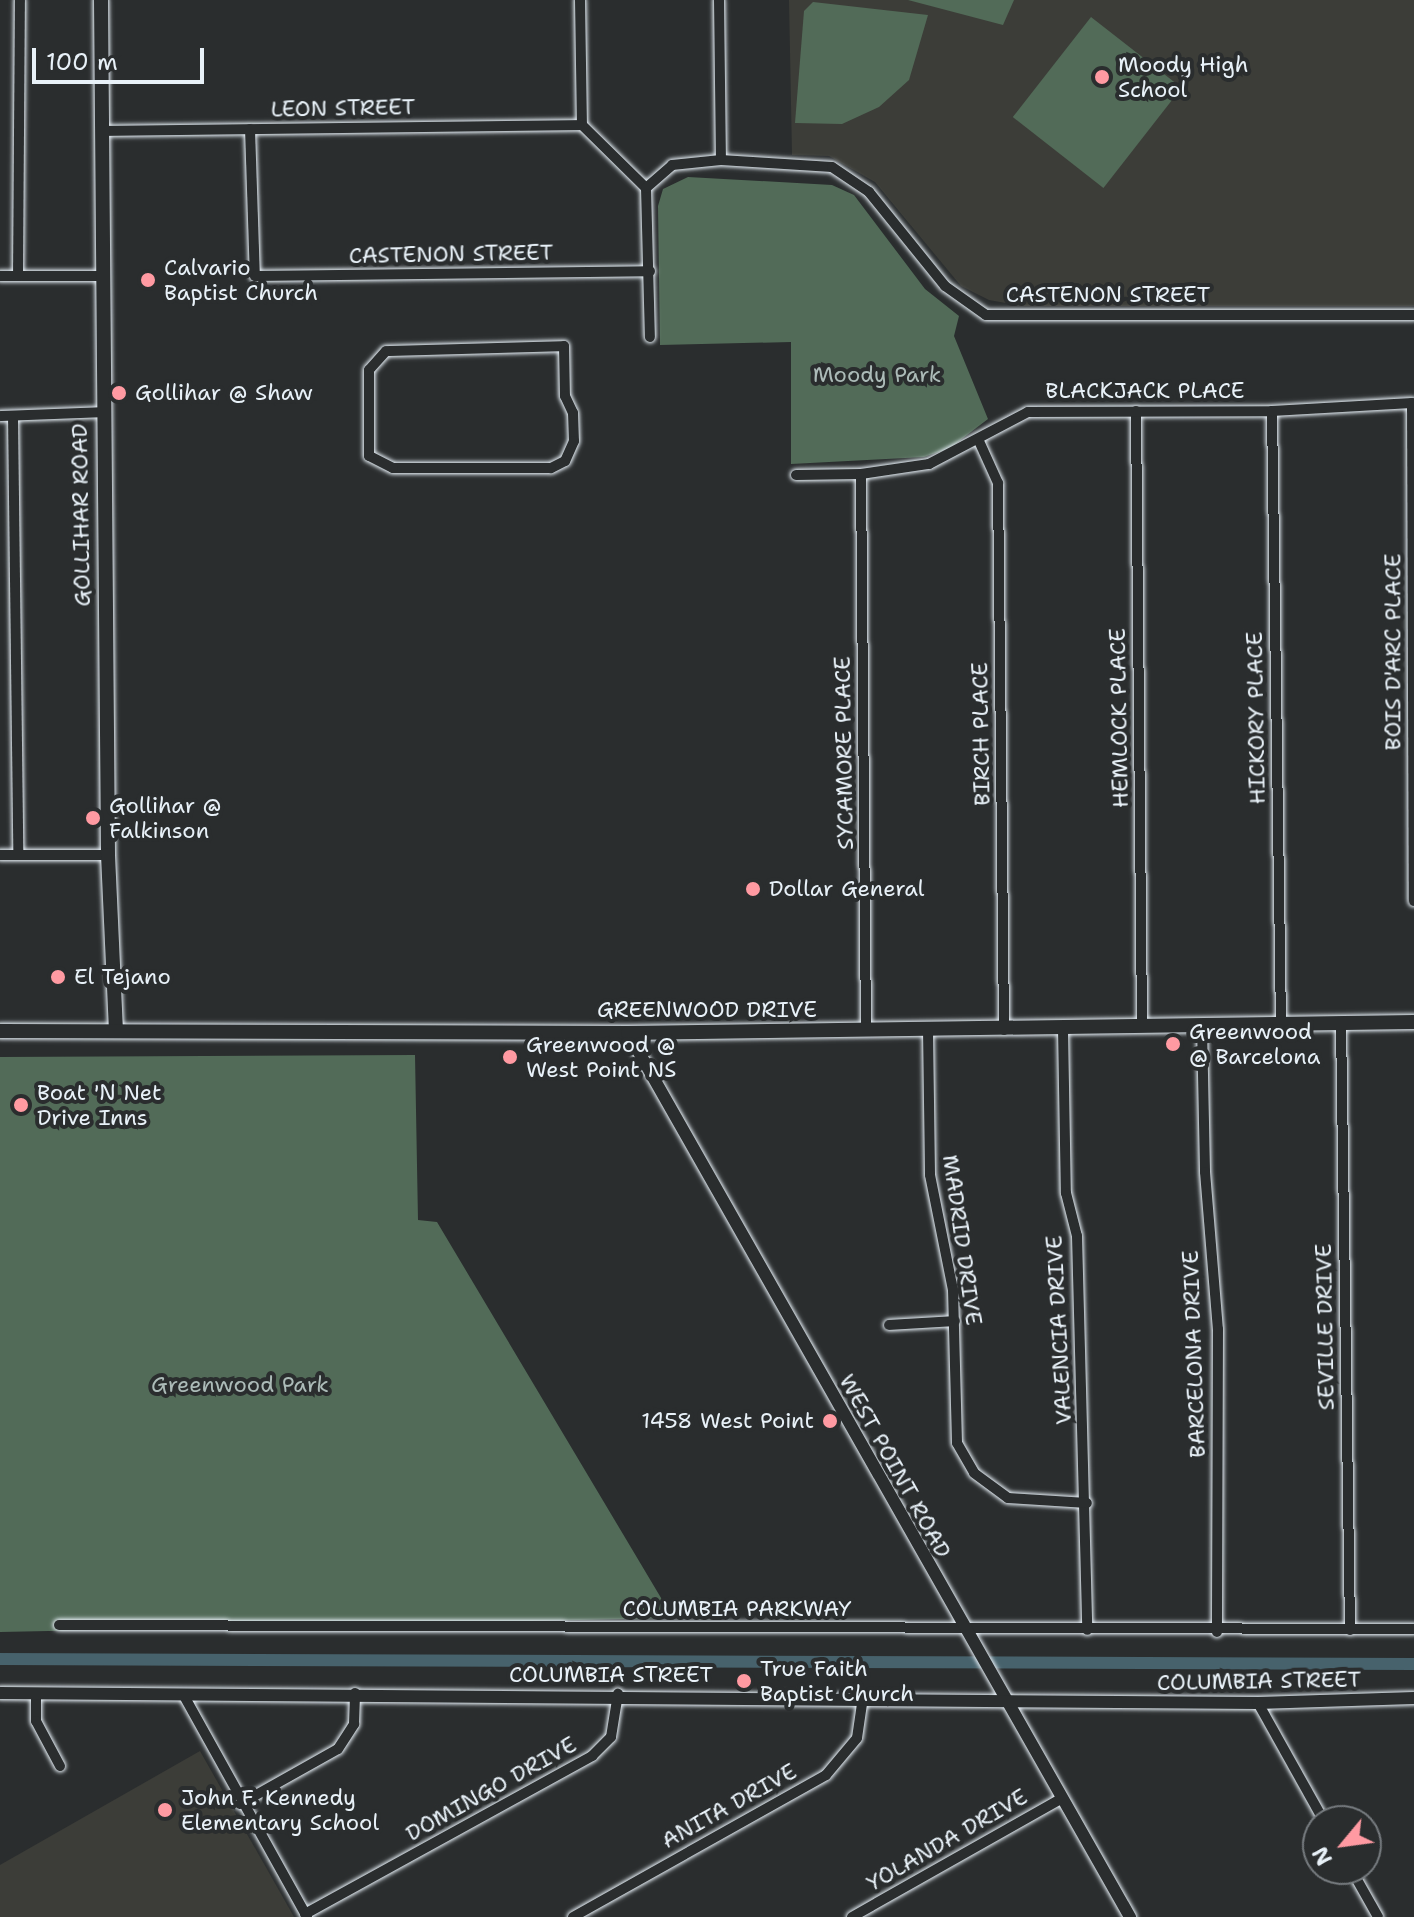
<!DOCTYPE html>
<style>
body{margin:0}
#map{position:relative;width:1414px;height:1917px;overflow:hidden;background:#2a2d2e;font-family:"Shantell Sans",sans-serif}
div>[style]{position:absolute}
.built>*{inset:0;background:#3c3d38}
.green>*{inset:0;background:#526b58;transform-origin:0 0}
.canal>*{height:12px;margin:-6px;padding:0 6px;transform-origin:6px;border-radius:6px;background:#47626c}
.roads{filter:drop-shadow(0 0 2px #e8f1f8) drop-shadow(0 0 2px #e8f1f8)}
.minor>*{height:10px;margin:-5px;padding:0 5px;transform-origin:5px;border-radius:5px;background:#2a2d2e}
.tertiary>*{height:12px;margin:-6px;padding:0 6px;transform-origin:6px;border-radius:6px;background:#2a2d2e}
.secondary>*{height:14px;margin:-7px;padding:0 7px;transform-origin:7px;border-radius:7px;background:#2a2d2e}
.dots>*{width:22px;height:22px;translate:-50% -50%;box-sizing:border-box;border:4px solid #2a2d2e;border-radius:50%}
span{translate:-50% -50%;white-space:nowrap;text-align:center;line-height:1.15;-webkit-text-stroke:8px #2a2d2e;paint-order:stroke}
.poi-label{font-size:22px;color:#e8f1f8}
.left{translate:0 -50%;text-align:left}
.right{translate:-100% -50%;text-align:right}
.street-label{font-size:22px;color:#e8f1f8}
.park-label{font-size:22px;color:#acbbb8}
.north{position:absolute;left:1302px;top:1805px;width:80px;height:80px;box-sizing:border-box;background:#2a2d2e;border:2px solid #767b7f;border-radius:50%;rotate:241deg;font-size:22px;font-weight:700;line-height:32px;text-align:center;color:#e8f1f8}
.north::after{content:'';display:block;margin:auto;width:28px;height:36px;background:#ff9aa2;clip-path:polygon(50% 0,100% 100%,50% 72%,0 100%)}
.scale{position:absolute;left:32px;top:48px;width:172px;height:36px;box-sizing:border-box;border:4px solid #e8f1f8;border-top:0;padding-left:10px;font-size:24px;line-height:28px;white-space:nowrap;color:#e8f1f8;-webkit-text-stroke:6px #2a2d2e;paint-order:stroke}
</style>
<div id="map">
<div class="built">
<i style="clip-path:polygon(789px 0,1414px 0,1414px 306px,1022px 306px,989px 300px,961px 286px,875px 182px,829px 156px,792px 155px)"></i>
<i style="clip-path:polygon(200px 1751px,294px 1917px,0 1917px,0 1865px)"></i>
</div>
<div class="green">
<i style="clip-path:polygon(908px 0,1014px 0,1003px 25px)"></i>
<i style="clip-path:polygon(813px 2px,928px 15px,909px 80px,879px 107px,842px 124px,795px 123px,804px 11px)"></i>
<i style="left:1091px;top:17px;width:115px;height:127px;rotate:38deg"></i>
<i style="clip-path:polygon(688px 177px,832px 185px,854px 195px,925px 289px,959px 316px,954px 336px,988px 419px,950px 448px,924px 457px,791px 464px,791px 342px,660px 345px,658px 206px,663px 189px)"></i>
<i style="clip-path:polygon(415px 1055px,418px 1220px,437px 1222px,673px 1618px,0 1632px,0 1057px)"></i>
</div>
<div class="canal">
<i style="left:0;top:1659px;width:1414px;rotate:0.2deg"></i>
</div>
<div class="roads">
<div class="minor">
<i style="left:580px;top:0;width:125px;rotate:89.1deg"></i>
<i style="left:582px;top:125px;width:90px;rotate:44.5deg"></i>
<i style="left:646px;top:188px;width:149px;rotate:88.5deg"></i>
<i style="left:719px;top:0;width:160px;rotate:89.3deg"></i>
<i style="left:250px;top:129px;width:147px;rotate:88.1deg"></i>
<i style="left:255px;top:276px;width:395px;rotate:-0.7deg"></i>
<i style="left:104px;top:131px;width:478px;rotate:-0.7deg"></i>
<i style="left:646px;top:188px;width:35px;rotate:-41deg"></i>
<i style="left:672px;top:165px;width:49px;rotate:-5.8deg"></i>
<i style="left:721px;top:160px;width:111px;rotate:3.6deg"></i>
<i style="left:832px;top:167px;width:45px;rotate:34deg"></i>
<i style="left:869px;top:192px;width:121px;rotate:51deg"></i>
<i style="left:945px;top:286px;width:50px;rotate:35.3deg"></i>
<i style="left:986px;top:315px;width:428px"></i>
<i style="left:0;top:276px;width:104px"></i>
<i style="left:18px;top:276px;width:276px;rotate:-89.6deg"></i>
<i style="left:564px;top:346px;width:50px;rotate:88.9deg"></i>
<i style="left:565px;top:396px;width:19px;rotate:65deg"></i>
<i style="left:573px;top:413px;width:28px;rotate:88deg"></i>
<i style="left:574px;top:441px;width:22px;rotate:114deg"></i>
<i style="left:565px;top:461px;width:16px;rotate:153deg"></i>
<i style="left:551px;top:468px;width:158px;rotate:180deg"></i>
<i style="left:393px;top:468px;width:27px;rotate:-153deg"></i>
<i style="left:369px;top:456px;width:86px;rotate:-90deg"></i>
<i style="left:369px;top:370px;width:25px;rotate:-48deg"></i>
<i style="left:386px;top:351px;width:178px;rotate:-1.6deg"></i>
<i style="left:1136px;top:411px;width:614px;rotate:89.44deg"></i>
<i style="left:1272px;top:411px;width:613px;rotate:89.16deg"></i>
<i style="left:0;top:416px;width:102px;rotate:-2.2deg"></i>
<i style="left:13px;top:416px;width:439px;rotate:89.3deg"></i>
<i style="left:979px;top:441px;width:46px;rotate:65.7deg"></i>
<i style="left:998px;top:483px;width:547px;rotate:89.37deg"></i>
<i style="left:861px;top:474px;width:557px;rotate:89.49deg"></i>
<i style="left:796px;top:475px;width:65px;rotate:-0.9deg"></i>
<i style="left:861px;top:474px;width:69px;rotate:-8.4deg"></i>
<i style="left:929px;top:464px;width:112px;rotate:-27.7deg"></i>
<i style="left:1028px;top:412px;width:244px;rotate:-0.2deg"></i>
<i style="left:1272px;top:411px;width:140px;rotate:-3.3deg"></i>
<i style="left:1412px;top:403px;width:498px;rotate:89.8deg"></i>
<i style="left:0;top:855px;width:108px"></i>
<i style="left:1341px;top:1023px;width:607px;rotate:89.15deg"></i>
<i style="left:1202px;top:1027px;width:145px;rotate:88.8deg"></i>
<i style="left:1205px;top:1172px;width:158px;rotate:85.3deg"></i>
<i style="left:1218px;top:1329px;width:303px;rotate:90.2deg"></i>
<i style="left:1063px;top:1029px;width:164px;rotate:89deg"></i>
<i style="left:1066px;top:1193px;width:44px;rotate:75.7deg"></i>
<i style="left:1077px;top:1236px;width:394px;rotate:88.5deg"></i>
<i style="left:928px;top:1030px;width:145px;rotate:89.2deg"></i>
<i style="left:930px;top:1175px;width:117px;rotate:78.7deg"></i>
<i style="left:953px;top:1290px;width:153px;rotate:88.5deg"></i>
<i style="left:957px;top:1443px;width:34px;rotate:60deg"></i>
<i style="left:974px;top:1473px;width:42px;rotate:36.3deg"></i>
<i style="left:1008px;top:1498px;width:79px;rotate:3.6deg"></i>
<i style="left:889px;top:1325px;width:66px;rotate:-3.5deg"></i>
<i style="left:59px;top:1625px;width:1355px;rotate:0.17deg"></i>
<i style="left:36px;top:1693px;width:28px;rotate:90deg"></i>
<i style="left:36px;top:1721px;width:51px;rotate:61.9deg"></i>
<i style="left:183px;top:1694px;width:255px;rotate:60.9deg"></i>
<i style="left:1258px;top:1703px;width:135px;rotate:60.8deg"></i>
<i style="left:240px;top:1804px;width:112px;rotate:-29.3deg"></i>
<i style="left:338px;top:1749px;width:30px;rotate:-57deg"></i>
<i style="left:354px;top:1724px;width:31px;rotate:-88deg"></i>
<i style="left:1351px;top:1869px;width:55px;rotate:60.6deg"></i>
<i style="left:305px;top:1914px;width:328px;rotate:-28.8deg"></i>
<i style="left:592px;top:1756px;width:27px;rotate:-45deg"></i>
<i style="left:611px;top:1737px;width:44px;rotate:-80.8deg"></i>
<i style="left:573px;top:1917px;width:290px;rotate:-29.3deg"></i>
<i style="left:826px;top:1775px;width:48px;rotate:-50deg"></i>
<i style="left:857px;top:1738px;width:41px;rotate:-81.7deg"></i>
<i style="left:852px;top:1917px;width:241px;rotate:-29.5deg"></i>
</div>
<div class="tertiary">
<i style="left:628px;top:1033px;width:1017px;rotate:60.41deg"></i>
<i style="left:0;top:1693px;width:1258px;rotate:0.46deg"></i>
<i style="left:1258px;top:1703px;width:156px;rotate:-1.8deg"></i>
</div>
<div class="secondary">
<i style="left:101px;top:0;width:855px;rotate:89.53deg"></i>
<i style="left:108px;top:855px;width:173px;rotate:87.4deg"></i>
<i style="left:0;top:1031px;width:628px;rotate:0.18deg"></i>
<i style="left:628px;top:1033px;width:786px;rotate:-0.8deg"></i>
</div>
</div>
<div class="dots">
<i style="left:1102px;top:77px;background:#ff9aa2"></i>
<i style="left:148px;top:280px;background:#ff9aa2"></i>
<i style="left:119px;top:393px;background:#ff9aa2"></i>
<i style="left:93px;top:818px;background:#ff9aa2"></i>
<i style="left:753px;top:889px;background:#ff9aa2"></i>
<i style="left:58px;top:977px;background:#ff9aa2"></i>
<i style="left:1173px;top:1044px;background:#ff9aa2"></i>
<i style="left:510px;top:1057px;background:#ff9aa2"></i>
<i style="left:21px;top:1105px;background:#ff9aa2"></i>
<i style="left:830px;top:1421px;background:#ff9aa2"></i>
<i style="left:744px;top:1681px;background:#ff9aa2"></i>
<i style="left:165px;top:1810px;background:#ff9aa2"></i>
</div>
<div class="poi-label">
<span class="left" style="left:1118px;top:77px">Moody High<br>School</span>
<span class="left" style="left:164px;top:280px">Calvario<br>Baptist Church</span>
<span class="left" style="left:135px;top:393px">Gollihar @ Shaw</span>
<span class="left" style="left:109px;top:818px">Gollihar @<br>Falkinson</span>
<span class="left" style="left:769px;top:889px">Dollar General</span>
<span class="left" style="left:74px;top:977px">El Tejano</span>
<span class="left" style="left:1189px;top:1044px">Greenwood<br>@ Barcelona</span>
<span class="left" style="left:526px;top:1057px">Greenwood @<br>West Point NS</span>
<span class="left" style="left:37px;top:1105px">Boat 'N Net<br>Drive Inns</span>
<span class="right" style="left:814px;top:1421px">1458 West Point</span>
<span class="left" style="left:760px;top:1681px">True Faith<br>Baptist Church</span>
<span class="left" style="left:181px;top:1810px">John F. Kennedy<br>Elementary School</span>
</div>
<div class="street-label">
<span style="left:343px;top:108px;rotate:-1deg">LEON STREET</span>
<span style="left:451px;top:254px;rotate:-1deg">CASTENON STREET</span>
<span style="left:1108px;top:295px">CASTENON STREET</span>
<span style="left:1145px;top:391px">BLACKJACK PLACE</span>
<span style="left:81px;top:515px;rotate:-91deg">GOLLIHAR ROAD</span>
<span style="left:1393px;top:652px;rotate:-90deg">BOIS D'ARC PLACE</span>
<span style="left:1119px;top:718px;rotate:-91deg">HEMLOCK PLACE</span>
<span style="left:1256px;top:718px;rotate:-91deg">HICKORY PLACE</span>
<span style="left:981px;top:734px;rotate:-91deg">BIRCH PLACE</span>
<span style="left:844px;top:753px;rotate:-91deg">SYCAMORE PLACE</span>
<span style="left:707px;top:1010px">GREENWOOD DRIVE</span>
<span style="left:962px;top:1240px;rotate:82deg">MADRID DRIVE</span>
<span style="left:1325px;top:1327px;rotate:-91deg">SEVILLE DRIVE</span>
<span style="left:1059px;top:1330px;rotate:-93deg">VALENCIA DRIVE</span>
<span style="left:1194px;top:1354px;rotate:-92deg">BARCELONA DRIVE</span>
<span style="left:895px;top:1466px;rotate:61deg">WEST POINT ROAD</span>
<span style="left:737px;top:1609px">COLUMBIA PARKWAY</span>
<span style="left:611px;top:1675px">COLUMBIA STREET</span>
<span style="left:1259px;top:1681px;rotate:-1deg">COLUMBIA STREET</span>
<span style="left:491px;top:1789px;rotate:-29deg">DOMINGO DRIVE</span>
<span style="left:729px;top:1806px;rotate:-29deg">ANITA DRIVE</span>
<span style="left:947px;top:1840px;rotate:-30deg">YOLANDA DRIVE</span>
</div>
<div class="park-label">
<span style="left:877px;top:375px">Moody Park</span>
<span style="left:240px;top:1385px">Greenwood Park</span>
</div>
<div class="north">N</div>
<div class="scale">100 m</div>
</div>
